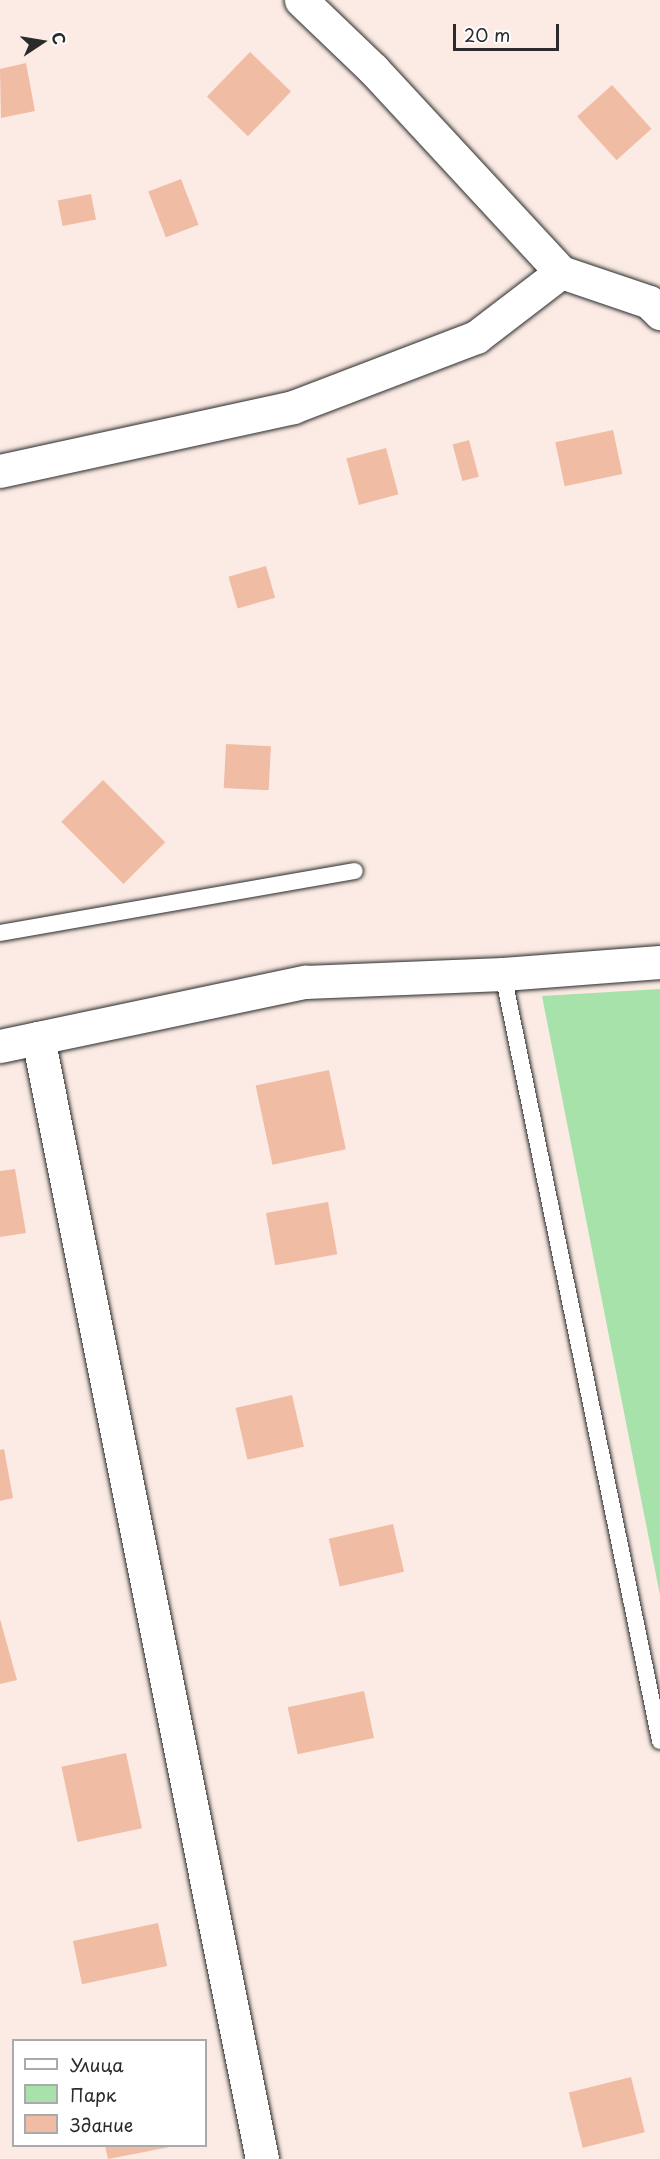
<!DOCTYPE html>
<meta charset="utf-8">
<style>
body{margin:0}
#map{position:relative;width:660px;height:2159px;overflow:hidden;background:#fbebe4;font-family:"Playpen Sans",sans-serif}
div>[style]{position:absolute}
.green>*{inset:0;background:#a6e2a9}
.building>*{inset:0;background:#f1bca4;transform-origin:0 0}
.roads{filter:drop-shadow(0 0 2px #2b2b2b) drop-shadow(0 0 2px #2b2b2b)}
.service>*{height:16px;margin:-8px;padding:0 8px;transform-origin:8px;border-radius:8px;background:#fff}
.minor>*{height:33px;margin:-16.5px;padding:0 16.5px;transform-origin:16.5px;border-radius:16.5px;background:#fff}
span{translate:-50% -50%;white-space:nowrap;text-align:center;line-height:1.15;-webkit-text-stroke:5px #fff;paint-order:stroke}
.legend{position:absolute;left:12px;top:2039px;width:195px;height:108px;box-sizing:border-box;background:#fff;border:2px solid #aaa;margin:0;padding:8px 10px;list-style:none;font-size:18px;color:#2b2b2b}
.legend li{display:flex;align-items:center;gap:12px;height:30px}
.legend b{width:30px;border:2px solid #aaa}
.north{position:absolute;left:12px;top:12px;width:60px;height:60px;-webkit-text-stroke:4px #fff;paint-order:stroke;rotate:78deg;font-size:16px;font-weight:700;line-height:24px;text-align:center;color:#2b2b2b}
.north::after{content:'';display:block;margin:auto;width:21px;height:27px;background:#2b2b2b;clip-path:polygon(50% 0,100% 100%,50% 72%,0 100%)}
.scale{position:absolute;left:453px;top:24px;width:106px;height:27px;box-sizing:border-box;border:3px solid #2b2b2b;border-top:0;padding-left:8px;font-size:18px;line-height:21px;white-space:nowrap;color:#2b2b2b;-webkit-text-stroke:4px #fff;paint-order:stroke}
</style>
<div id="map">
<div class="green">
<i style="clip-path:polygon(660px 989px,660px 1595px,542px 996px)"></i>
</div>
<div class="building">
<i style="left:250px;top:52px;width:57px;height:62px;rotate:44deg"></i>
<i style="clip-path:polygon(26px 63px,35px 111px,1px 118px,0 69px)"></i>
<i style="left:612px;top:85px;width:59px;height:47px;rotate:48deg"></i>
<i style="left:181px;top:179px;width:49px;height:35px;rotate:69deg"></i>
<i style="left:91px;top:194px;width:26px;height:34px;rotate:79deg"></i>
<i style="left:613px;top:430px;width:45px;height:59px;rotate:78deg"></i>
<i style="left:469px;top:440px;width:38px;height:17px;rotate:75deg"></i>
<i style="left:386px;top:448px;width:48px;height:41px;rotate:75deg"></i>
<i style="left:266px;top:566px;width:33px;height:39px;rotate:74deg"></i>
<i style="left:226px;top:744px;width:45px;height:44px;rotate:3deg"></i>
<i style="left:103px;top:780px;width:88px;height:59px;rotate:45deg"></i>
<i style="left:329px;top:1070px;width:81px;height:75px;rotate:78deg"></i>
<i style="clip-path:polygon(15px 1169px,26px 1233px,0 1237px,0 1171px)"></i>
<i style="left:328px;top:1202px;width:53px;height:63px;rotate:80deg"></i>
<i style="left:292px;top:1395px;width:53px;height:58px;rotate:77deg"></i>
<i style="clip-path:polygon(4px 1449px,13px 1498px,0 1501px,0 1450px)"></i>
<i style="left:393px;top:1524px;width:49px;height:66px;rotate:77deg"></i>
<i style="clip-path:polygon(0 1619px,17px 1680px,0 1684px)"></i>
<i style="left:364px;top:1691px;width:48px;height:78px;rotate:78deg"></i>
<i style="left:126px;top:1753px;width:77px;height:66px;rotate:78deg"></i>
<i style="left:158px;top:1923px;width:44px;height:87px;rotate:78deg"></i>
<i style="left:631px;top:2077px;width:57px;height:64px;rotate:76deg"></i>
<i style="clip-path:polygon(105px 2146px,175px 2146px,108px 2159px)"></i>
</div>
<div class="roads">
<div class="service">
<i style="left:0;top:933px;width:360px;rotate:-9.9deg"></i>
<i style="left:503px;top:974px;width:783px;rotate:78.43deg"></i>
</div>
<div class="minor">
<i style="left:301px;top:0;width:100px;rotate:43.8deg"></i>
<i style="left:373px;top:69px;width:277px;rotate:47.2deg"></i>
<i style="left:561px;top:272px;width:93px;rotate:18.8deg"></i>
<i style="left:649px;top:302px;width:16px;rotate:45deg"></i>
<i style="left:0;top:471px;width:300px;rotate:-12.3deg"></i>
<i style="left:293px;top:407px;width:196px;rotate:-20.9deg"></i>
<i style="left:476px;top:337px;width:107px;rotate:-37.4deg"></i>
<i style="left:38px;top:1038px;width:1143px;rotate:78.7deg"></i>
<i style="left:0;top:1046px;width:312px;rotate:-11.9deg"></i>
<i style="left:305px;top:982px;width:198px;rotate:-2.3deg"></i>
<i style="left:503px;top:974px;width:157px;rotate:-4.4deg"></i>
</div>
</div>
<ul class="legend">
<li><b style="height:8px;background:#fff"></b>Улица</li>
<li><b style="height:16px;background:#a6e2a9"></b>Парк</li>
<li><b style="height:16px;background:#f1bca4"></b>Здание</li>
</ul>
<div class="north">С</div>
<div class="scale">20 m</div>
</div>
